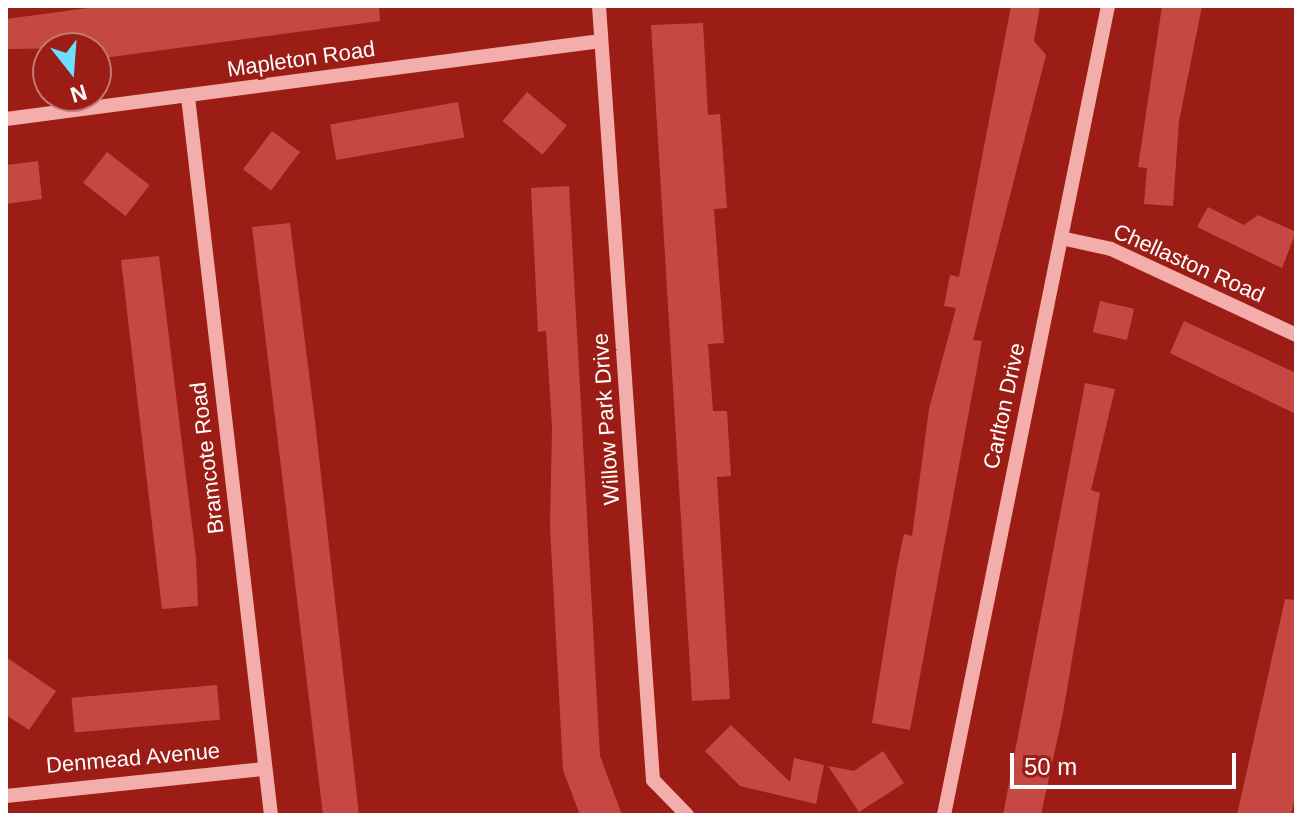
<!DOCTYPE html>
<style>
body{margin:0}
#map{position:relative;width:1302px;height:821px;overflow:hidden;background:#9c1d15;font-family:Helvetica,sans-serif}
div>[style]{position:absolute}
.building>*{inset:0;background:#c54942;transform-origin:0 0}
.minor>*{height:14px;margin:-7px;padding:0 7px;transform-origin:7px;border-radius:7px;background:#f3aeab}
span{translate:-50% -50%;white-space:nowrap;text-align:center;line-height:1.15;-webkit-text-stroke:6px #9c1d15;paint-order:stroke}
.street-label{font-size:22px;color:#fff}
.frame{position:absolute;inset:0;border:8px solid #fff;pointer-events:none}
.north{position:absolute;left:32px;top:32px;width:80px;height:80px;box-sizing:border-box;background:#9c1d15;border:2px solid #c47773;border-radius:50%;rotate:163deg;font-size:22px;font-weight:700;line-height:32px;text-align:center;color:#fff}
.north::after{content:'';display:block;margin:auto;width:28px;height:36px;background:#6de0ff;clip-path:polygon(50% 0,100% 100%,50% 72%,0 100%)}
.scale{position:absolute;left:1010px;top:753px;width:226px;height:36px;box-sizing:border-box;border:4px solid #fff;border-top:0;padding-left:10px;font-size:24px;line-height:28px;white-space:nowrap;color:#fff;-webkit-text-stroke:6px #9c1d15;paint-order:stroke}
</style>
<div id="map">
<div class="building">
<i style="clip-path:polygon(103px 6px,379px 6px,380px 21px,96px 59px,96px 48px,6px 49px,6px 19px)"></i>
<i style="clip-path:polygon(1011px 6px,1040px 6px,1034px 41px,1046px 55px,973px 340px,982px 341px,910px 730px,872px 723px,897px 567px,904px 534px,912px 536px,929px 409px,956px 308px,944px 306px,950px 275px,959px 277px)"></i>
<i style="clip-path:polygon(1162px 6px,1202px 6px,1179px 121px,1173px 206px,1144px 204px,1147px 168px,1138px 167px)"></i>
<i style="clip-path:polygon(703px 23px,708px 115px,720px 114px,727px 208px,714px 209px,724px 343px,708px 344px,713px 411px,727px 411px,731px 476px,717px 477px,730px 699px,692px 701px,651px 25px)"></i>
<i style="left:527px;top:92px;width:52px;height:38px;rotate:40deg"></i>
<i style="left:458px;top:102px;width:36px;height:130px;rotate:80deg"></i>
<i style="left:272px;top:131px;width:35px;height:48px;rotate:37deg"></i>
<i style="left:107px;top:152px;width:54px;height:39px;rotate:38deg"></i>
<i style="clip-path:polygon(38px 161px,42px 199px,6px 204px,6px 165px)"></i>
<i style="clip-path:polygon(569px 186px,600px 756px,622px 815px,580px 815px,563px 770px,550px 526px,552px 428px,546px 331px,538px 332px,531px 188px)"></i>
<i style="clip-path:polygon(1208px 207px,1244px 225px,1258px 215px,1296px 232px,1282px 268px,1197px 227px)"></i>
<i style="clip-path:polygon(290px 223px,315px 421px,359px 815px,323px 815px,252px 227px)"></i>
<i style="clip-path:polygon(159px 256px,196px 558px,198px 606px,162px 609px,121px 260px)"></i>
<i style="left:1100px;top:301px;width:35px;height:32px;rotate:13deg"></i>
<i style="clip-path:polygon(1184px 321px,1296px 373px,1296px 414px,1170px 353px)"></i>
<i style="clip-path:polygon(1085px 383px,1115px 389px,1091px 490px,1100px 493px,1063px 713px,1041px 815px,1003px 815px)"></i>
<i style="clip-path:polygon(1285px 599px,1296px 600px,1296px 793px,1291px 815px,1237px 815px)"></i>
<i style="clip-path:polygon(6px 657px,56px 691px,29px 730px,6px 715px)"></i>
<i style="left:217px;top:685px;width:35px;height:146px;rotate:85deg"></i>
<i style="clip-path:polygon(731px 725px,790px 782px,794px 758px,824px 765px,816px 804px,740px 786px,705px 751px)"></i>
<i style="clip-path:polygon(883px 751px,904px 783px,859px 812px,828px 766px,854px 771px)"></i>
</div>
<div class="minor">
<i style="left:599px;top:6px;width:776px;rotate:86.01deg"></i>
<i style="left:653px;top:780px;width:49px;rotate:45.8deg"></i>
<i style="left:188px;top:97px;width:723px;rotate:83.41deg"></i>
<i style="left:6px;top:119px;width:600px;rotate:-7.47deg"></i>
<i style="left:1061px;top:238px;width:51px;rotate:12.4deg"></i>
<i style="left:1111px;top:249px;width:204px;rotate:24.9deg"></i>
<i style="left:6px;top:796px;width:260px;rotate:-6deg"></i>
<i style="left:944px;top:815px;width:825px;rotate:-78.54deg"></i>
</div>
<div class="street-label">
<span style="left:301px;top:59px;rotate:-8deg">Mapleton Road</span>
<span style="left:1189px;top:263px;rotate:24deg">Chellaston Road</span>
<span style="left:1004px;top:406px;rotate:-78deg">Carlton Drive</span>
<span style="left:606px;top:419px;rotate:-94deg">Willow Park Drive</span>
<span style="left:207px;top:458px;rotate:-97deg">Bramcote Road</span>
<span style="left:133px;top:758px;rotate:-5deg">Denmead Avenue</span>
</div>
<div class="frame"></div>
<div class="north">N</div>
<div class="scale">50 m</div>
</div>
